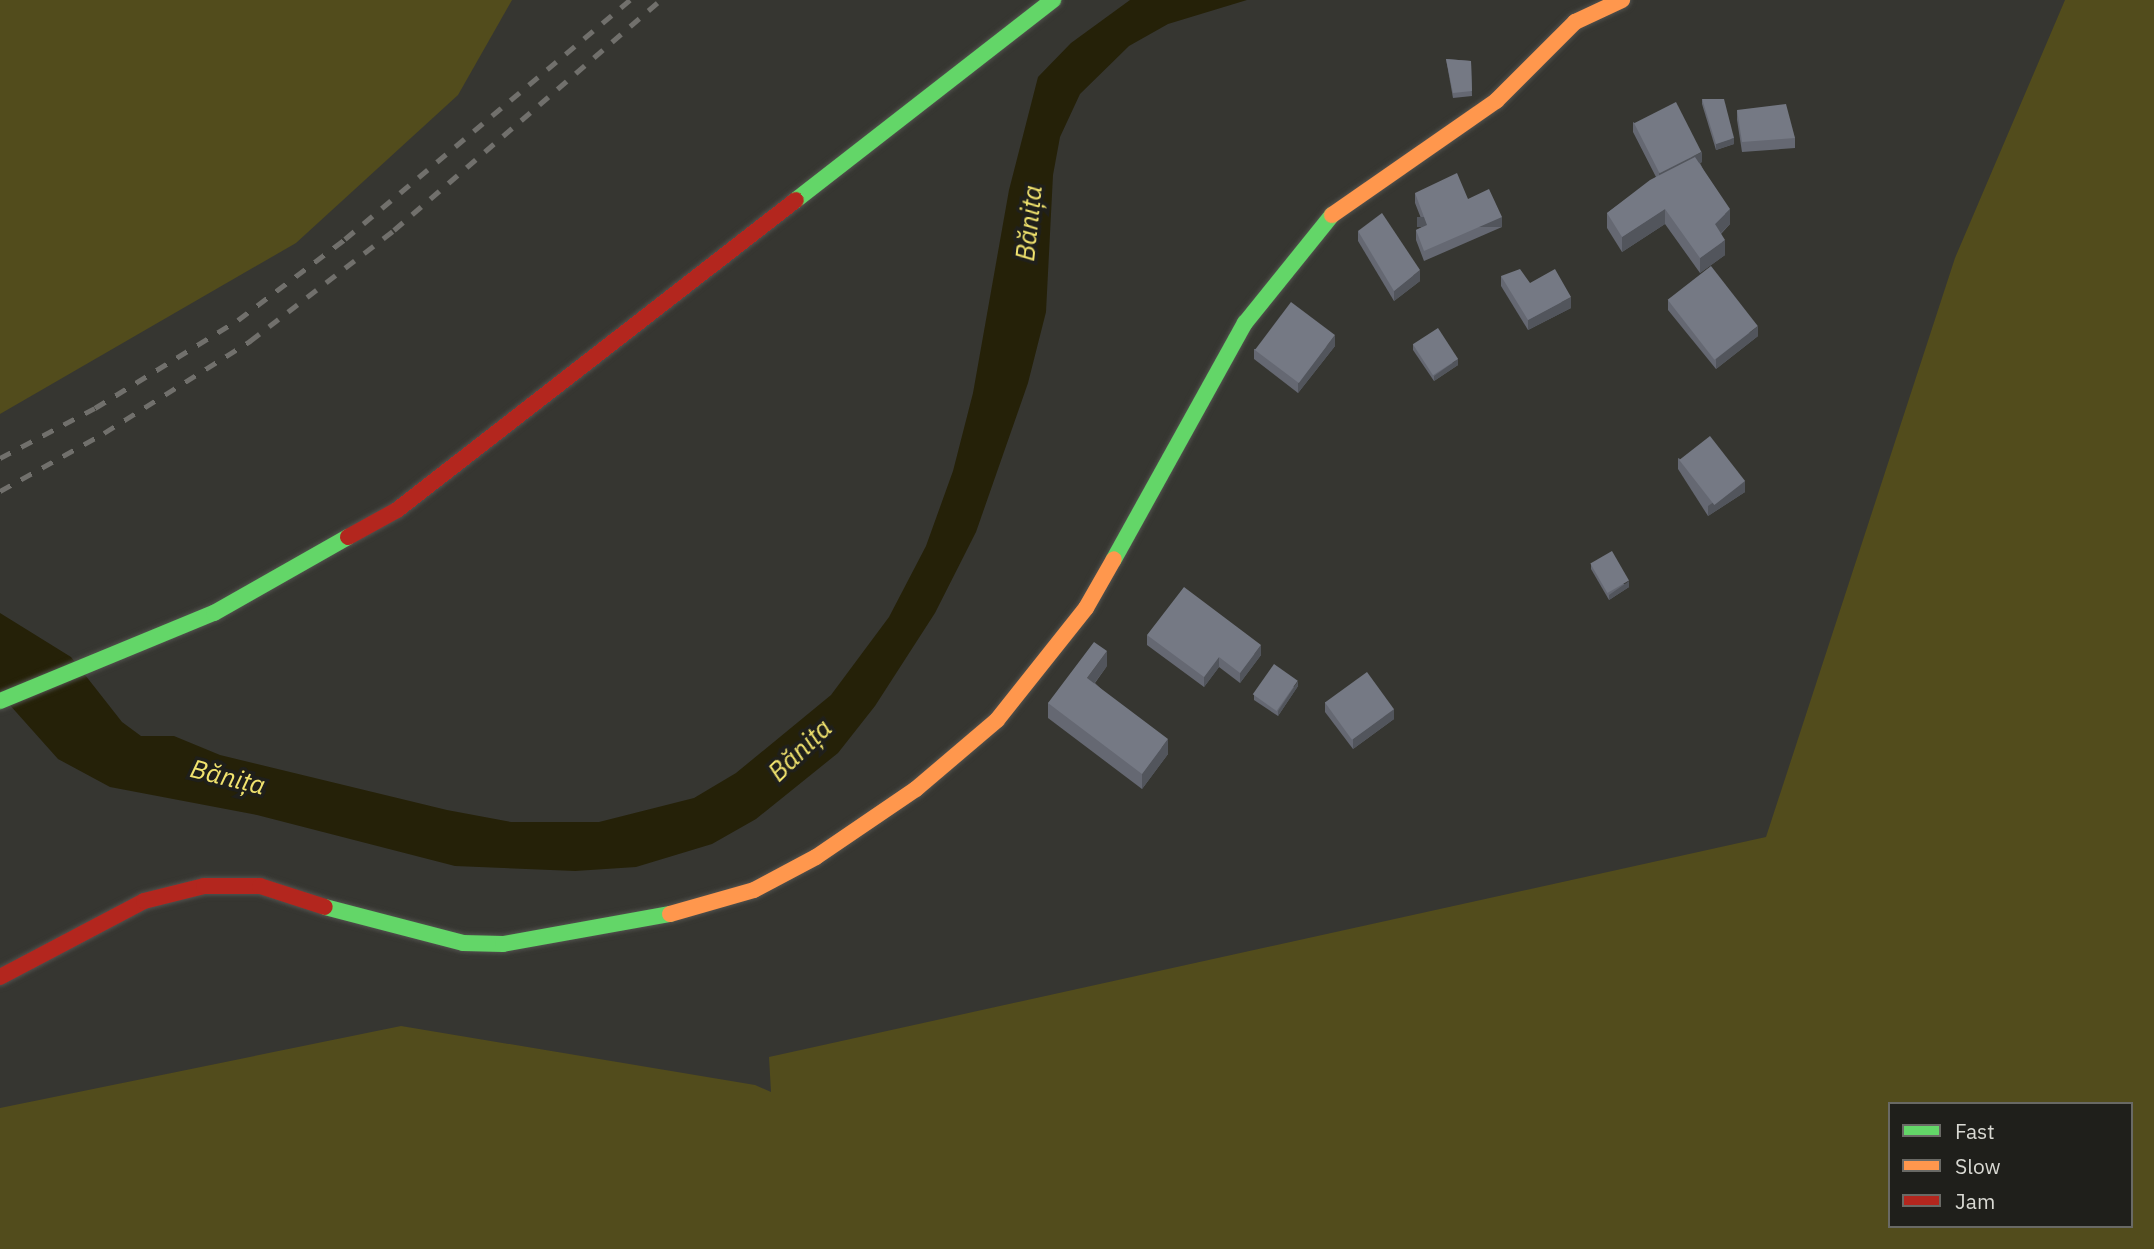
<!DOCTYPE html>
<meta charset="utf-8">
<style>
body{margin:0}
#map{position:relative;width:2154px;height:1249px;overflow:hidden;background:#363631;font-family:"IBM Plex Sans",sans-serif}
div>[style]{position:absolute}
.green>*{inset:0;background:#524c1c}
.water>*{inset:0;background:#252108}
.roads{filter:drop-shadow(0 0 2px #52524e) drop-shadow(0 0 2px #52524e)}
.fast>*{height:16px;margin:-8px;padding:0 8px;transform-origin:8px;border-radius:8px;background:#63d668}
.slow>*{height:16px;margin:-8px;padding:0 8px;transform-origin:8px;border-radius:8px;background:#ff974d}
.jam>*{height:16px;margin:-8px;padding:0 8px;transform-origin:8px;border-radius:8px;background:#b3261e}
.rail>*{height:5px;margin-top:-2.5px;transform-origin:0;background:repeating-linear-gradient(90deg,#71706c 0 12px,transparent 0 24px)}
.wall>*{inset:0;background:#656872}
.shaded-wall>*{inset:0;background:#52555c;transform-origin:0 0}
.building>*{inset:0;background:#757984;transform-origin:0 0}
span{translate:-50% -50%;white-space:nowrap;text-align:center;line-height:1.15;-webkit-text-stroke:7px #1f1f1b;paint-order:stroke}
.water-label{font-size:26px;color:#f1e36e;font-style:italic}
.legend{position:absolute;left:1888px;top:1102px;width:245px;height:126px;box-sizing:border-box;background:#1f1f1b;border:2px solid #696965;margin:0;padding:9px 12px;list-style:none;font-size:21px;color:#d9d9d3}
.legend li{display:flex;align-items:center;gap:14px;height:35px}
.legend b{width:35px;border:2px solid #696965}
</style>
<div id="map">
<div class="green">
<i style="clip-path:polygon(0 0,512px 0,458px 95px,296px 243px,0 414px)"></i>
<i style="clip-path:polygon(evenodd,2065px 0,2154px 0,2154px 1249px,0 1249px,0 1108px,401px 1026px,755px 1085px,771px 1092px,769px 1057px,1766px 837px,1955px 258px,2065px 0,1890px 1104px,2131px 1104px,2131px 1226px,1890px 1226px,1890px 1104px)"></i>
</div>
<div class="water">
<i style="clip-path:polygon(1130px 0,1247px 0,1168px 24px,1129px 46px,1080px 94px,1060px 137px,1053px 175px,1046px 312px,1028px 383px,976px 532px,935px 613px,875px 706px,838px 753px,756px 819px,712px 844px,636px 867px,575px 871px,455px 866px,257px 815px,110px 787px,58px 759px,0 694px,0 613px,71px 657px,122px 722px,141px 736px,174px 736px,220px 755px,447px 810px,511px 822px,599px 822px,694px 798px,736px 773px,831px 695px,889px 617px,926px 546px,953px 471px,973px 393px,1009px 190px,1038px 77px,1071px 43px)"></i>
</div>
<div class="roads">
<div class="fast">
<i style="left:796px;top:200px;width:326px;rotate:-37.9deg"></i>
<i style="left:1114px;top:559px;width:270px;rotate:-61deg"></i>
<i style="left:1245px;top:323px;width:139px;rotate:-51.1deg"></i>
<i style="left:0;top:701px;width:231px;rotate:-22.4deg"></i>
<i style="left:214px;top:613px;width:154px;rotate:-29.6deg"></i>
<i style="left:325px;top:907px;width:143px;rotate:14.6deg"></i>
<i style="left:463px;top:943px;width:40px;rotate:1.4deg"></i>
<i style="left:503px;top:944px;width:170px;rotate:-10.2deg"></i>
</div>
<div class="slow">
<i style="left:1332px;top:215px;width:200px;rotate:-34.8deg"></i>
<i style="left:1496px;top:101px;width:112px;rotate:-45deg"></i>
<i style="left:1575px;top:22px;width:52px;rotate:-25.1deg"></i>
<i style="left:670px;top:914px;width:87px;rotate:-15.9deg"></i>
<i style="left:754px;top:890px;width:70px;rotate:-28deg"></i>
<i style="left:816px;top:857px;width:121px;rotate:-34.2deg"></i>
<i style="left:916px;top:789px;width:106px;rotate:-40.4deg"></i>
<i style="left:997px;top:720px;width:143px;rotate:-51.5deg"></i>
<i style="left:1086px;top:608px;width:56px;rotate:-60.3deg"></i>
</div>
<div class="jam">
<i style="left:348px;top:537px;width:56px;rotate:-28.9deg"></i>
<i style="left:397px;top:510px;width:505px;rotate:-37.85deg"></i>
<i style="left:0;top:977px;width:163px;rotate:-27.8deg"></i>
<i style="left:144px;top:901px;width:62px;rotate:-14deg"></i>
<i style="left:204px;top:886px;width:56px"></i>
<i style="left:260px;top:886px;width:68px;rotate:17.9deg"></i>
</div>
</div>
<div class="rail">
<i style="left:0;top:458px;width:107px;rotate:-27.8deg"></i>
<i style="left:95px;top:408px;width:168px;rotate:-31.6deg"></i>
<i style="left:238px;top:320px;width:134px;rotate:-37.1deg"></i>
<i style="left:345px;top:239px;width:372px;rotate:-40deg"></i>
<i style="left:0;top:491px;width:119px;rotate:-29.1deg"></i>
<i style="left:104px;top:433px;width:173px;rotate:-32.2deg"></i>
<i style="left:250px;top:341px;width:182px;rotate:-37.6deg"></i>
<i style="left:394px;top:230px;width:352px;rotate:-40.8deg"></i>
</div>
<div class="wall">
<i style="clip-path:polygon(1446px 59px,1471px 61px,1472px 96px,1453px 98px)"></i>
<i style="clip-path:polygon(1702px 99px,1734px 144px,1716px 150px,1702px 104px)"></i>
<i style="clip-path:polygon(1737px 110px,1795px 138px,1795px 148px,1742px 152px,1737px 120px)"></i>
<i style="clip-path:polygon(1633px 122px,1702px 162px,1700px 163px,1730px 224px,1721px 234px,1725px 255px,1700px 273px,1665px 224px,1622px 252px,1607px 228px,1607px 213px,1656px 177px,1633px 132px)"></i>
<i style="clip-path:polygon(1415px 193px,1468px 199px,1502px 227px,1424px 261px,1416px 240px,1416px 230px,1424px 226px,1415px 203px)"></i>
<i style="clip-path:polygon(1358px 231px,1420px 281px,1394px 301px,1358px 241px)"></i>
<i style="clip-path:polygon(1501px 276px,1530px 283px,1571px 308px,1528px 330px,1501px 286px)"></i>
<i style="clip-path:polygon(1668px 300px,1758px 336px,1716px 369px,1668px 310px)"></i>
<i style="clip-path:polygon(1413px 344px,1458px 365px,1434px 381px,1413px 350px)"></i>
<i style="clip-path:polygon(1335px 346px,1298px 393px,1254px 359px,1254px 349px)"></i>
<i style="clip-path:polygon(1678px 458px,1745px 492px,1708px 516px,1678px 469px)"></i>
<i style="clip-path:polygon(1591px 564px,1629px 587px,1609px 600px,1591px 569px)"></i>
<i style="clip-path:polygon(1147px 635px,1261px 655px,1240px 683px,1219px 667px,1204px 687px,1147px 645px)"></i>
<i style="clip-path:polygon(1107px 666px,1095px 683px,1168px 754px,1142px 789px,1048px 718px,1048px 703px)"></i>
<i style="clip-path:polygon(1298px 686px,1278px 716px,1254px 700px,1254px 695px)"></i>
<i style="clip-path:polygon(1325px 702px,1394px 719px,1353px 749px,1325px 712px)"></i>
</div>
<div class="shaded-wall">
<i style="clip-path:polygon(1734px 138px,1734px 144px,1716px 150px,1716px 144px)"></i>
<i style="clip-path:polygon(1702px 152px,1702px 162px,1659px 182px,1659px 172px)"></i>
<i style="clip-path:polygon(1665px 209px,1665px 224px,1622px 252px,1622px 237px)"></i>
<i style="clip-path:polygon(1730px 209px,1730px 224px,1715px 239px,1715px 224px)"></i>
<i style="left:1502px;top:217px;width:10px;height:85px;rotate:90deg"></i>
<i style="clip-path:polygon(1725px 240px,1725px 255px,1700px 273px,1700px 258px)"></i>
<i style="clip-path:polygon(1420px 270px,1420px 281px,1394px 301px,1394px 291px)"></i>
<i style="clip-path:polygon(1571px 297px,1571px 308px,1528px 330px,1528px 320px)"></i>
<i style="clip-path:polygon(1758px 326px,1758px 336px,1716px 369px,1716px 359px)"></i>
<i style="clip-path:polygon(1335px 335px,1335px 346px,1298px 393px,1298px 383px)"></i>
<i style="clip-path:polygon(1458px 359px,1458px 365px,1434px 381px,1434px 376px)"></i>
<i style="clip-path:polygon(1745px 481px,1745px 492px,1708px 516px,1708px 506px)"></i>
<i style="clip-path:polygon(1629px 581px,1629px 587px,1609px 600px,1609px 595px)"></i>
<i style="clip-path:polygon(1261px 645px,1261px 655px,1240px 683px,1240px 673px)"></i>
<i style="clip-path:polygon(1107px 651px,1107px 666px,1087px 693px,1087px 678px)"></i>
<i style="clip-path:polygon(1219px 657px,1219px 667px,1204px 687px,1204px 677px)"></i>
<i style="clip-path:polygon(1298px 681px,1298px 686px,1278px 716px,1278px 711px)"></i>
<i style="clip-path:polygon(1394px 709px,1394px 719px,1353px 749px,1353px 739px)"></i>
<i style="clip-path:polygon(1168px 739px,1168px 754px,1142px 789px,1142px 774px)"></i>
</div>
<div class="building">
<i style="clip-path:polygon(1446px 59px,1471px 61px,1472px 91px,1453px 93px)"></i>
<i style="clip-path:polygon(1702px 99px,1724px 99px,1734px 138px,1716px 144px)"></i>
<i style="left:1676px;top:102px;width:56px;height:47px;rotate:63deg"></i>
<i style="clip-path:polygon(1786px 104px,1795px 138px,1742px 142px,1737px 110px)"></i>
<i style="clip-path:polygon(1695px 157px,1730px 209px,1715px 224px,1725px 240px,1700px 258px,1665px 209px,1622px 237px,1607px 213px,1650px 180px)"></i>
<i style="clip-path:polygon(1457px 173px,1468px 199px,1489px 189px,1502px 217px,1424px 251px,1416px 230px,1427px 225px,1415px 193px)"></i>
<i style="clip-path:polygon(1382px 213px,1420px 270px,1394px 291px,1358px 231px)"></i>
<i style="left:1711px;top:266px;width:76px;height:55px;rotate:52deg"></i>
<i style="clip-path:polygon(1520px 269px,1530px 283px,1555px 269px,1571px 297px,1528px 320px,1501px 276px)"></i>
<i style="left:1291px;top:302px;width:55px;height:60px;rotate:37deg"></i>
<i style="left:1438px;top:328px;width:37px;height:30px;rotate:57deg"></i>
<i style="left:1710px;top:436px;width:57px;height:39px;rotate:52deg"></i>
<i style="left:1612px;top:551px;width:34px;height:25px;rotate:60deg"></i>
<i style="clip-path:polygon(1184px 587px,1261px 645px,1240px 673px,1219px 657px,1204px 677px,1147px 635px)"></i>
<i style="clip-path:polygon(1094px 642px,1107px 651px,1087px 678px,1168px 739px,1142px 774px,1048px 703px)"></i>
<i style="left:1274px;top:664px;width:29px;height:37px;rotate:35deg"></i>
<i style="left:1367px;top:672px;width:46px;height:52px;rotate:54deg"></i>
</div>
<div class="water-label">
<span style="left:1029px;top:223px;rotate:-84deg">Bănița</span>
<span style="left:800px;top:750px;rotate:-44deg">Bănița</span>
<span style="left:228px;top:777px;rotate:14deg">Bănița</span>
</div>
<ul class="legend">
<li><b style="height:9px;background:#63d668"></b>Fast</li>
<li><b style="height:9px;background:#ff974d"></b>Slow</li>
<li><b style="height:9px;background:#b3261e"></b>Jam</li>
</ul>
</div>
